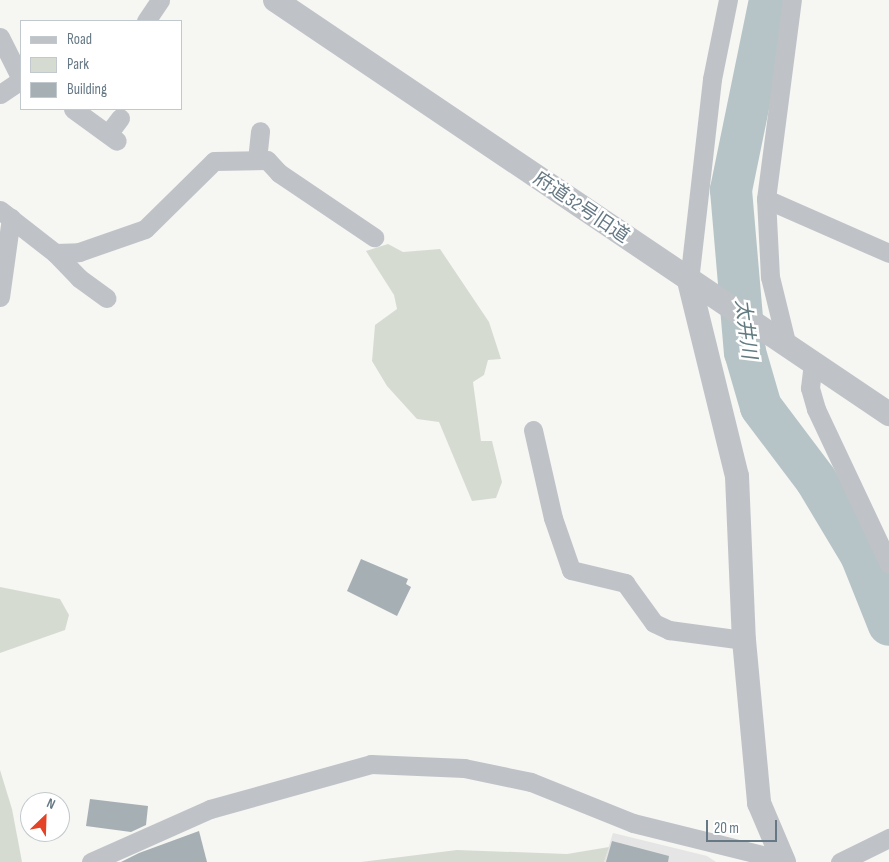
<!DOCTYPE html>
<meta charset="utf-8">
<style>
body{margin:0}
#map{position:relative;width:889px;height:862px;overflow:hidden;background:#f6f6f3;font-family:"Sofia Sans Condensed","Noto Sans JP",sans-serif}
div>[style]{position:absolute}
.built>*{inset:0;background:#e4e5e4}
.green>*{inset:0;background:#d6dbd2}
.river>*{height:42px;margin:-21px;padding:0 21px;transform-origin:21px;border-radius:21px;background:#b6c4c7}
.building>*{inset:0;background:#a6afb4}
.minor>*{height:19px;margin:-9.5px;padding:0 9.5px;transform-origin:9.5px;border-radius:9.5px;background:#bfc3c7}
.tertiary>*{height:24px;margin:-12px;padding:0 12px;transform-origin:12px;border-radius:12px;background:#bfc3c7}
span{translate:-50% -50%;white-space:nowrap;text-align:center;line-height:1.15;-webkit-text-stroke:5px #fff;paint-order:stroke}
.street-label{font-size:19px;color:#657884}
.water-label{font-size:20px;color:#617b80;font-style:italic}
.legend{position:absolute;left:20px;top:20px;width:162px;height:90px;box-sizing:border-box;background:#fff;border:1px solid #c1c9ce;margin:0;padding:6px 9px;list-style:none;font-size:15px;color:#657884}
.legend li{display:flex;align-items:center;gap:10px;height:25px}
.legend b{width:25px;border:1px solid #c1c9ce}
.north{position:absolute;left:20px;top:792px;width:50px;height:50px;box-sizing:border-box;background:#fff;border:1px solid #c1c9ce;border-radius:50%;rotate:24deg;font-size:14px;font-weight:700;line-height:20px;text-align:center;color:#657884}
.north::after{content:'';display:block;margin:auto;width:18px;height:22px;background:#e44325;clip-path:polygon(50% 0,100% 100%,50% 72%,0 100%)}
.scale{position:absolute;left:706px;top:820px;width:71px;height:22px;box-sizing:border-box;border:2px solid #657884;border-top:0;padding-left:6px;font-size:15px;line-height:18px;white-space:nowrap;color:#657884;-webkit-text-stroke:4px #fff;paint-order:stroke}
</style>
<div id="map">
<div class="built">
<i style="clip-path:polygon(613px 833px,707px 856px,716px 862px,604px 862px)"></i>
</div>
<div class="green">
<i style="clip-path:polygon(388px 244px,403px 252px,440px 249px,489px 322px,501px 359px,488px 360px,484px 375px,473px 382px,481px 441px,492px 441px,502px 482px,496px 498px,472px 501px,439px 422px,417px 419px,387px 386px,372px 361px,375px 325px,397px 309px,394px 295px,366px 251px)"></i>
<i style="clip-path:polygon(0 587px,60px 599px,69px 615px,65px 630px,0 653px)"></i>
<i style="clip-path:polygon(0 770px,12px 809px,22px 862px,0 862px)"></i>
<i style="clip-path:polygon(609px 847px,604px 862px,361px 862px,457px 850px,567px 854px)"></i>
</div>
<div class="river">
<i style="left:770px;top:0;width:194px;rotate:101.6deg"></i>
<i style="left:731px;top:190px;width:163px;rotate:85.1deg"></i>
<i style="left:745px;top:352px;width:57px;rotate:73.8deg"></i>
<i style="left:761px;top:407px;width:91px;rotate:53deg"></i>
<i style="left:816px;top:480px;width:87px;rotate:59deg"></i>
<i style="left:861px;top:555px;width:75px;rotate:68.2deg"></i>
</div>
<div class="building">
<i style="clip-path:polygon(361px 559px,408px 579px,406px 584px,411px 587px,397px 616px,347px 591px)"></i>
<i style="clip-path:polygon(90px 799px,148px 806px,146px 825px,131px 832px,86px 826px)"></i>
<i style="clip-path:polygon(199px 831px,207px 862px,121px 862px,139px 853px)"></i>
<i style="clip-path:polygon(612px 841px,669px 856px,668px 862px,606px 862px)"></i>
</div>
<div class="minor">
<i style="left:146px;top:21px;width:25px;rotate:-56deg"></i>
<i style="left:0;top:37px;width:47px;rotate:63.4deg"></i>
<i style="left:0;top:94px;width:25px;rotate:-34deg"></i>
<i style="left:73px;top:109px;width:54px;rotate:36deg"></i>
<i style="left:108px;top:134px;width:20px;rotate:-53deg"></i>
<i style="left:257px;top:160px;width:29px;rotate:-84deg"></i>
<i style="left:766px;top:199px;width:134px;rotate:23.7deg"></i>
<i style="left:0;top:210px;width:70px;rotate:38deg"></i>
<i style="left:55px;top:253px;width:24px;rotate:-2deg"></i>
<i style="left:79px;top:252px;width:70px;rotate:-19.2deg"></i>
<i style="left:145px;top:229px;width:97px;rotate:-44.6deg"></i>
<i style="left:214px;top:161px;width:53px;rotate:-1.1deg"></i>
<i style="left:267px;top:160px;width:18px;rotate:47deg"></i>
<i style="left:279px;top:173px;width:115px;rotate:34deg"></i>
<i style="left:55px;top:253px;width:35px;rotate:46deg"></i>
<i style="left:79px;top:278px;width:34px;rotate:36deg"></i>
<i style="left:689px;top:281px;width:203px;rotate:-83.5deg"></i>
<i style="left:712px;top:79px;width:81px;rotate:-78.6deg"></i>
<i style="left:0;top:297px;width:80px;rotate:-82.1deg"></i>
<i style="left:787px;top:346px;width:71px;rotate:-103.8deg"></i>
<i style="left:770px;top:277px;width:78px;rotate:-92.9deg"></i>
<i style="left:766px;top:199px;width:201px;rotate:-82.6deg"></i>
<i style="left:813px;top:363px;width:25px;rotate:97deg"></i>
<i style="left:810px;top:388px;width:22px;rotate:74deg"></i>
<i style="left:816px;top:409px;width:171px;rotate:64.8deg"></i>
<i style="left:533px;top:430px;width:90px;rotate:77.2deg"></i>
<i style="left:553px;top:518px;width:55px;rotate:70.9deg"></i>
<i style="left:571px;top:570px;width:56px;rotate:13.5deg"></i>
<i style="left:625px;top:583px;width:49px;rotate:54.1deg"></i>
<i style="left:654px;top:623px;width:17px;rotate:25deg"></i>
<i style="left:669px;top:630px;width:76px;rotate:7.6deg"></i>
<i style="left:91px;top:862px;width:130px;rotate:-24deg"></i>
<i style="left:210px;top:809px;width:167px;rotate:-15.6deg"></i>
<i style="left:371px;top:764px;width:93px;rotate:2.5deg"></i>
<i style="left:464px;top:768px;width:68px;rotate:11.8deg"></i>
<i style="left:531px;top:782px;width:110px;rotate:21.9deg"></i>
<i style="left:633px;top:823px;width:154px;rotate:13.9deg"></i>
<i style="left:840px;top:862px;width:55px;rotate:-26.1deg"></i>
</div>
<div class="tertiary">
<i style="left:275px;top:0;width:741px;rotate:33.99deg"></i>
<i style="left:689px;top:281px;width:201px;rotate:76.2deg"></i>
<i style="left:737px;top:476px;width:164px;rotate:87.6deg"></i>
<i style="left:744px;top:640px;width:164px;rotate:84.7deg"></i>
<i style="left:759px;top:803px;width:64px;rotate:67deg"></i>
</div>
<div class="street-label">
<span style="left:581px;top:208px;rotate:34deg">府道32号旧道</span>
</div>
<div class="water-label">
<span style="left:745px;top:329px;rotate:83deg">太井川</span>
</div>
<ul class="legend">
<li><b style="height:6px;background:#bfc3c7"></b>Road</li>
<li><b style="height:14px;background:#d6dbd2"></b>Park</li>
<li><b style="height:14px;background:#a6afb4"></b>Building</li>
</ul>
<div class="north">N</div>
<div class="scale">20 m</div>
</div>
